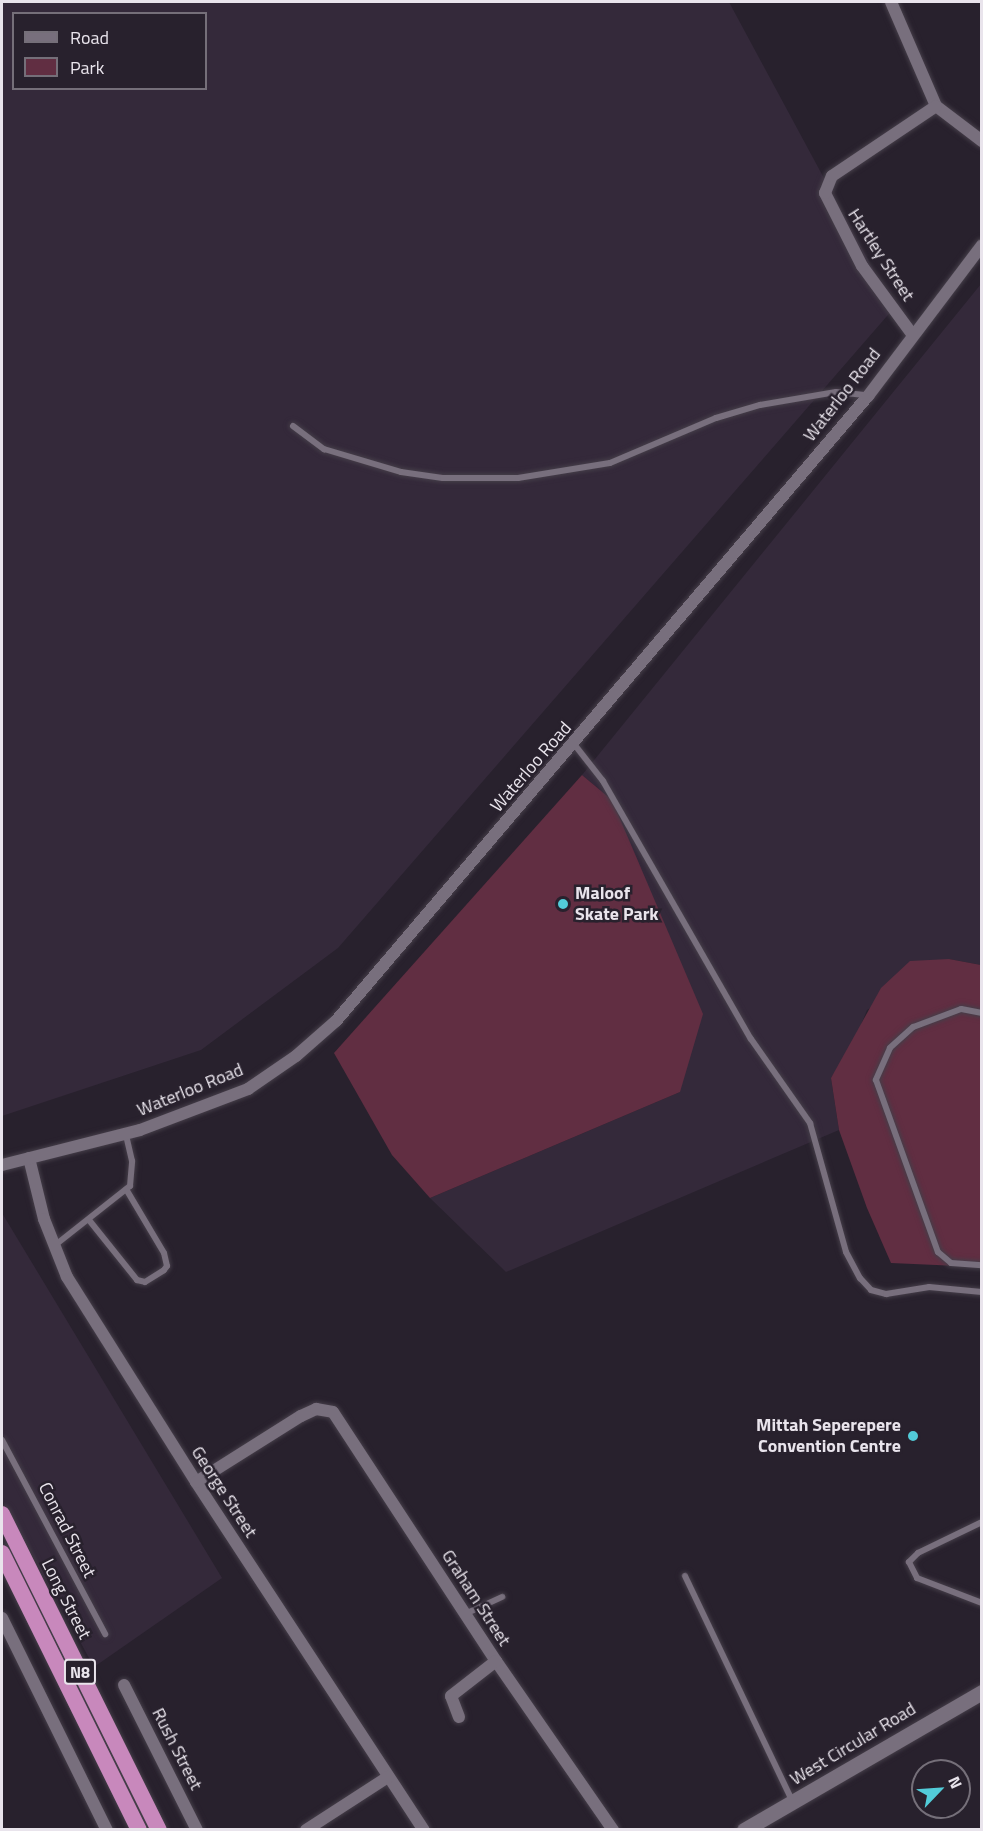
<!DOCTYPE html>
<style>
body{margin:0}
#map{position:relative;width:983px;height:1831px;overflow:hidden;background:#28212d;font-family:"Titillium Web",sans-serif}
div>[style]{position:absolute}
.built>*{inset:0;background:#34293a}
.green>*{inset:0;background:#612e42}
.roads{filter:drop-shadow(0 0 2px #453e49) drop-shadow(0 0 2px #453e49)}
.service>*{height:6px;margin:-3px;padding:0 3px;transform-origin:3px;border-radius:3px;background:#786f7d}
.minor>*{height:12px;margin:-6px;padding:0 6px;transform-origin:6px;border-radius:6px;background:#786f7d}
.tertiary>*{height:15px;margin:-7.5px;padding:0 7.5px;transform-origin:7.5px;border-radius:7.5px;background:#786f7d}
.trunk>*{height:16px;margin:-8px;padding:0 8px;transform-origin:8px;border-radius:8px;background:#c888bc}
.dots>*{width:16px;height:16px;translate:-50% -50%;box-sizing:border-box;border:3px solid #28212d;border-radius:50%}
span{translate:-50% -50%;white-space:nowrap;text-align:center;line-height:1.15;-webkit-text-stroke:5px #28212d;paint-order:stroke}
.shield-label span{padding:2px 4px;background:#28212d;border:2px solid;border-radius:4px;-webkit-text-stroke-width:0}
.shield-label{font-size:16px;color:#e9e4ec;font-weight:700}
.street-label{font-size:18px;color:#e9e4ec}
.poi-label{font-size:18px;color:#e9e4ec;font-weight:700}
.left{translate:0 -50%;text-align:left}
.right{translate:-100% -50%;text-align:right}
.frame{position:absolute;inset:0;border:3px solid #e9e4ec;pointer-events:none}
.legend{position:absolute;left:12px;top:12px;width:195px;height:78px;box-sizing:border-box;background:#28212d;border:2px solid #756f79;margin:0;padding:8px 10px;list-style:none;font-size:18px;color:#e9e4ec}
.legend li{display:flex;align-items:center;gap:12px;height:30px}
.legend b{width:30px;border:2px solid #756f79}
.north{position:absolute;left:911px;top:1759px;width:60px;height:60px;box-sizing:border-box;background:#28212d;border:2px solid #756f79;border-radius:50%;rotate:65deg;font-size:16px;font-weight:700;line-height:24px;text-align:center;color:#e9e4ec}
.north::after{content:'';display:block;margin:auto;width:21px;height:27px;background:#52cbd8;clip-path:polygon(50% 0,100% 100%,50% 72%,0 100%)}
</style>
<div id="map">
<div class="built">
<i style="clip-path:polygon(evenodd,2px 2px,729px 2px,894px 308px,338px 948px,201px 1050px,2px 1116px,2px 2px,14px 14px,206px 14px,206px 88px,14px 88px,14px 14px)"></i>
<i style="clip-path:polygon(981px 284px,981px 965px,949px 959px,867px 1010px,855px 1040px,831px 1078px,839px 1130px,506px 1272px,430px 1198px,680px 1092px,612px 800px,582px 775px)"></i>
<i style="clip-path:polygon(2px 1213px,222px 1578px,94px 1667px,2px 1500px)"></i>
</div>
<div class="green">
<i style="clip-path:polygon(582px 775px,612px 800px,703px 1014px,680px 1092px,430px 1198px,392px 1155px,334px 1053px)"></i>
<i style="clip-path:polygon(949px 959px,981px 965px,981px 1267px,891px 1263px,867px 1208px,839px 1130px,831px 1078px,881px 988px,910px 961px)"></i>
</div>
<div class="roads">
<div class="service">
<i style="left:293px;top:426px;width:39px;rotate:37deg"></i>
<i style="left:324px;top:449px;width:80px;rotate:16.6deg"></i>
<i style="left:401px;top:472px;width:42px;rotate:8.1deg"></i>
<i style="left:443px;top:478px;width:75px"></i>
<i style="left:518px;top:478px;width:93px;rotate:-9.3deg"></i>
<i style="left:610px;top:463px;width:115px;rotate:-23deg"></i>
<i style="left:716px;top:418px;width:46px;rotate:-16.5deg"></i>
<i style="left:760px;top:405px;width:77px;rotate:-9.7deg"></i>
<i style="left:836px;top:392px;width:31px;rotate:6deg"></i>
<i style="left:574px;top:744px;width:47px;rotate:51.9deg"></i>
<i style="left:603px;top:781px;width:297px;rotate:60.2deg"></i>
<i style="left:751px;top:1039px;width:103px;rotate:54.9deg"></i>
<i style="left:810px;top:1123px;width:134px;rotate:74.4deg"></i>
<i style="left:846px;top:1252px;width:30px;rotate:62deg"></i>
<i style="left:860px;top:1278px;width:16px;rotate:47deg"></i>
<i style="left:871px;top:1290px;width:16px;rotate:15deg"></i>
<i style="left:886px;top:1294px;width:44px;rotate:-9.2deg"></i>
<i style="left:929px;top:1287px;width:53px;rotate:5.4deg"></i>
<i style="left:982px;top:1013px;width:21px;rotate:-169deg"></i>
<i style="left:961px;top:1009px;width:51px;rotate:159.4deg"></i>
<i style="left:913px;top:1027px;width:31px;rotate:138deg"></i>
<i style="left:890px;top:1048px;width:35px;rotate:114deg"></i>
<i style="left:876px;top:1080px;width:183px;rotate:70.2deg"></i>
<i style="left:938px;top:1252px;width:17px;rotate:40deg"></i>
<i style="left:951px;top:1263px;width:31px;rotate:4deg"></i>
<i style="left:89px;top:1220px;width:77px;rotate:51.3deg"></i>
<i style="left:137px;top:1280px;width:8px;rotate:14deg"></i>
<i style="left:145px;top:1282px;width:22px;rotate:-32deg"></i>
<i style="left:164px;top:1270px;width:5px;rotate:-53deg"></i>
<i style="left:167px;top:1266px;width:13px;rotate:-103deg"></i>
<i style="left:164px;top:1253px;width:74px;rotate:-120.7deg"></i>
<i style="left:54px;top:1246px;width:97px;rotate:-38.3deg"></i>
<i style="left:130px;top:1186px;width:25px;rotate:-85deg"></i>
<i style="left:132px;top:1161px;width:28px;rotate:-103deg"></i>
<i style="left:2px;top:1440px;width:220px;rotate:62deg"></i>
<i style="left:982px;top:1522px;width:71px;rotate:154.2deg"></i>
<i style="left:918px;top:1553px;width:13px;rotate:135deg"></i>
<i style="left:909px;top:1562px;width:18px;rotate:63deg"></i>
<i style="left:917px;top:1578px;width:70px;rotate:21deg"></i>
<i style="left:685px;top:1576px;width:250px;rotate:64.5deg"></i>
<i style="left:465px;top:1614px;width:41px;rotate:-24.7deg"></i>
</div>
<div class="minor">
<i style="left:891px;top:2px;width:113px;rotate:66.6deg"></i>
<i style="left:936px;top:106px;width:58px;rotate:37.3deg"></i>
<i style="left:912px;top:334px;width:84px;rotate:-126.3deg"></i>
<i style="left:862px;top:266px;width:82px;rotate:-116.9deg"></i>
<i style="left:825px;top:193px;width:18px;rotate:-68deg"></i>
<i style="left:832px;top:176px;width:125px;rotate:-33.9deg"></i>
<i style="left:29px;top:1158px;width:63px;rotate:76.2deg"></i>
<i style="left:44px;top:1219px;width:62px;rotate:68.4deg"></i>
<i style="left:67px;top:1277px;width:242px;rotate:57.8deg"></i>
<i style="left:196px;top:1482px;width:416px;rotate:56.8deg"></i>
<i style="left:2px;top:1165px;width:142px;rotate:-14.2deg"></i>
<i style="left:140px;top:1130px;width:116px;rotate:-20.8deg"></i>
<i style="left:248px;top:1089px;width:58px;rotate:-34.5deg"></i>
<i style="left:296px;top:1056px;width:53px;rotate:-41.2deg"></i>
<i style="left:336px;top:1021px;width:821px;rotate:-49.6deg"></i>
<i style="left:868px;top:396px;width:189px;rotate:-52.9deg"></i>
<i style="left:196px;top:1482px;width:124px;rotate:-32.2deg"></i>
<i style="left:301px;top:1416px;width:17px;rotate:-25deg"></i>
<i style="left:316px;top:1409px;width:17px;rotate:10deg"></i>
<i style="left:333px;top:1412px;width:298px;rotate:56.8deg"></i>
<i style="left:496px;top:1661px;width:206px;rotate:55.3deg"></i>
<i style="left:2px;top:1618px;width:237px;rotate:63.7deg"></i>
<i style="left:124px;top:1685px;width:162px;rotate:63.3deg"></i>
<i style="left:459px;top:1717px;width:22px;rotate:-111deg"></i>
<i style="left:451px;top:1696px;width:57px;rotate:-37.9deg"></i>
<i style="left:306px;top:1830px;width:98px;rotate:-32.9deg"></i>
</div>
<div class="tertiary">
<i style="left:744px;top:1830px;width:275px;rotate:-30.1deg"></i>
</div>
<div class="trunk">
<i style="left:2px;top:1514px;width:353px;rotate:63.6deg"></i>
<i style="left:2px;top:1553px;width:309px;rotate:63.7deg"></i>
</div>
</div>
<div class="dots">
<i style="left:563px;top:904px;background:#52cbd8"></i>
<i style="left:913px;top:1436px;background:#52cbd8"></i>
</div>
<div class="shield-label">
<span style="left:80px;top:1672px">N8</span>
</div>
<div class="street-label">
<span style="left:881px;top:255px;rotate:57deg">Hartley Street</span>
<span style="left:842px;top:395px;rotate:-52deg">Waterloo Road</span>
<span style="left:531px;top:767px;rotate:-49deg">Waterloo Road</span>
<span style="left:190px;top:1090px;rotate:-22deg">Waterloo Road</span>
<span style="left:224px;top:1492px;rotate:57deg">George Street</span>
<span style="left:67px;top:1530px;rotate:63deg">Conrad Street</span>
<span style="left:476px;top:1598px;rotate:57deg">Graham Street</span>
<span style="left:66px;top:1599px;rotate:63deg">Long Street</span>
<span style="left:853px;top:1744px;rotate:-31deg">West Circular Road</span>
<span style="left:177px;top:1749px;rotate:63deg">Rush Street</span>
</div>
<div class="poi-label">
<span class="left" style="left:575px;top:904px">Maloof<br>Skate Park</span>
<span class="right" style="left:901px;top:1436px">Mittah Seperepere<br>Convention Centre</span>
</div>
<div class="frame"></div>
<ul class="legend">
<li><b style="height:8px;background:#786f7d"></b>Road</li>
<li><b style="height:16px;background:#612e42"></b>Park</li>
</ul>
<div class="north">N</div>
</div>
